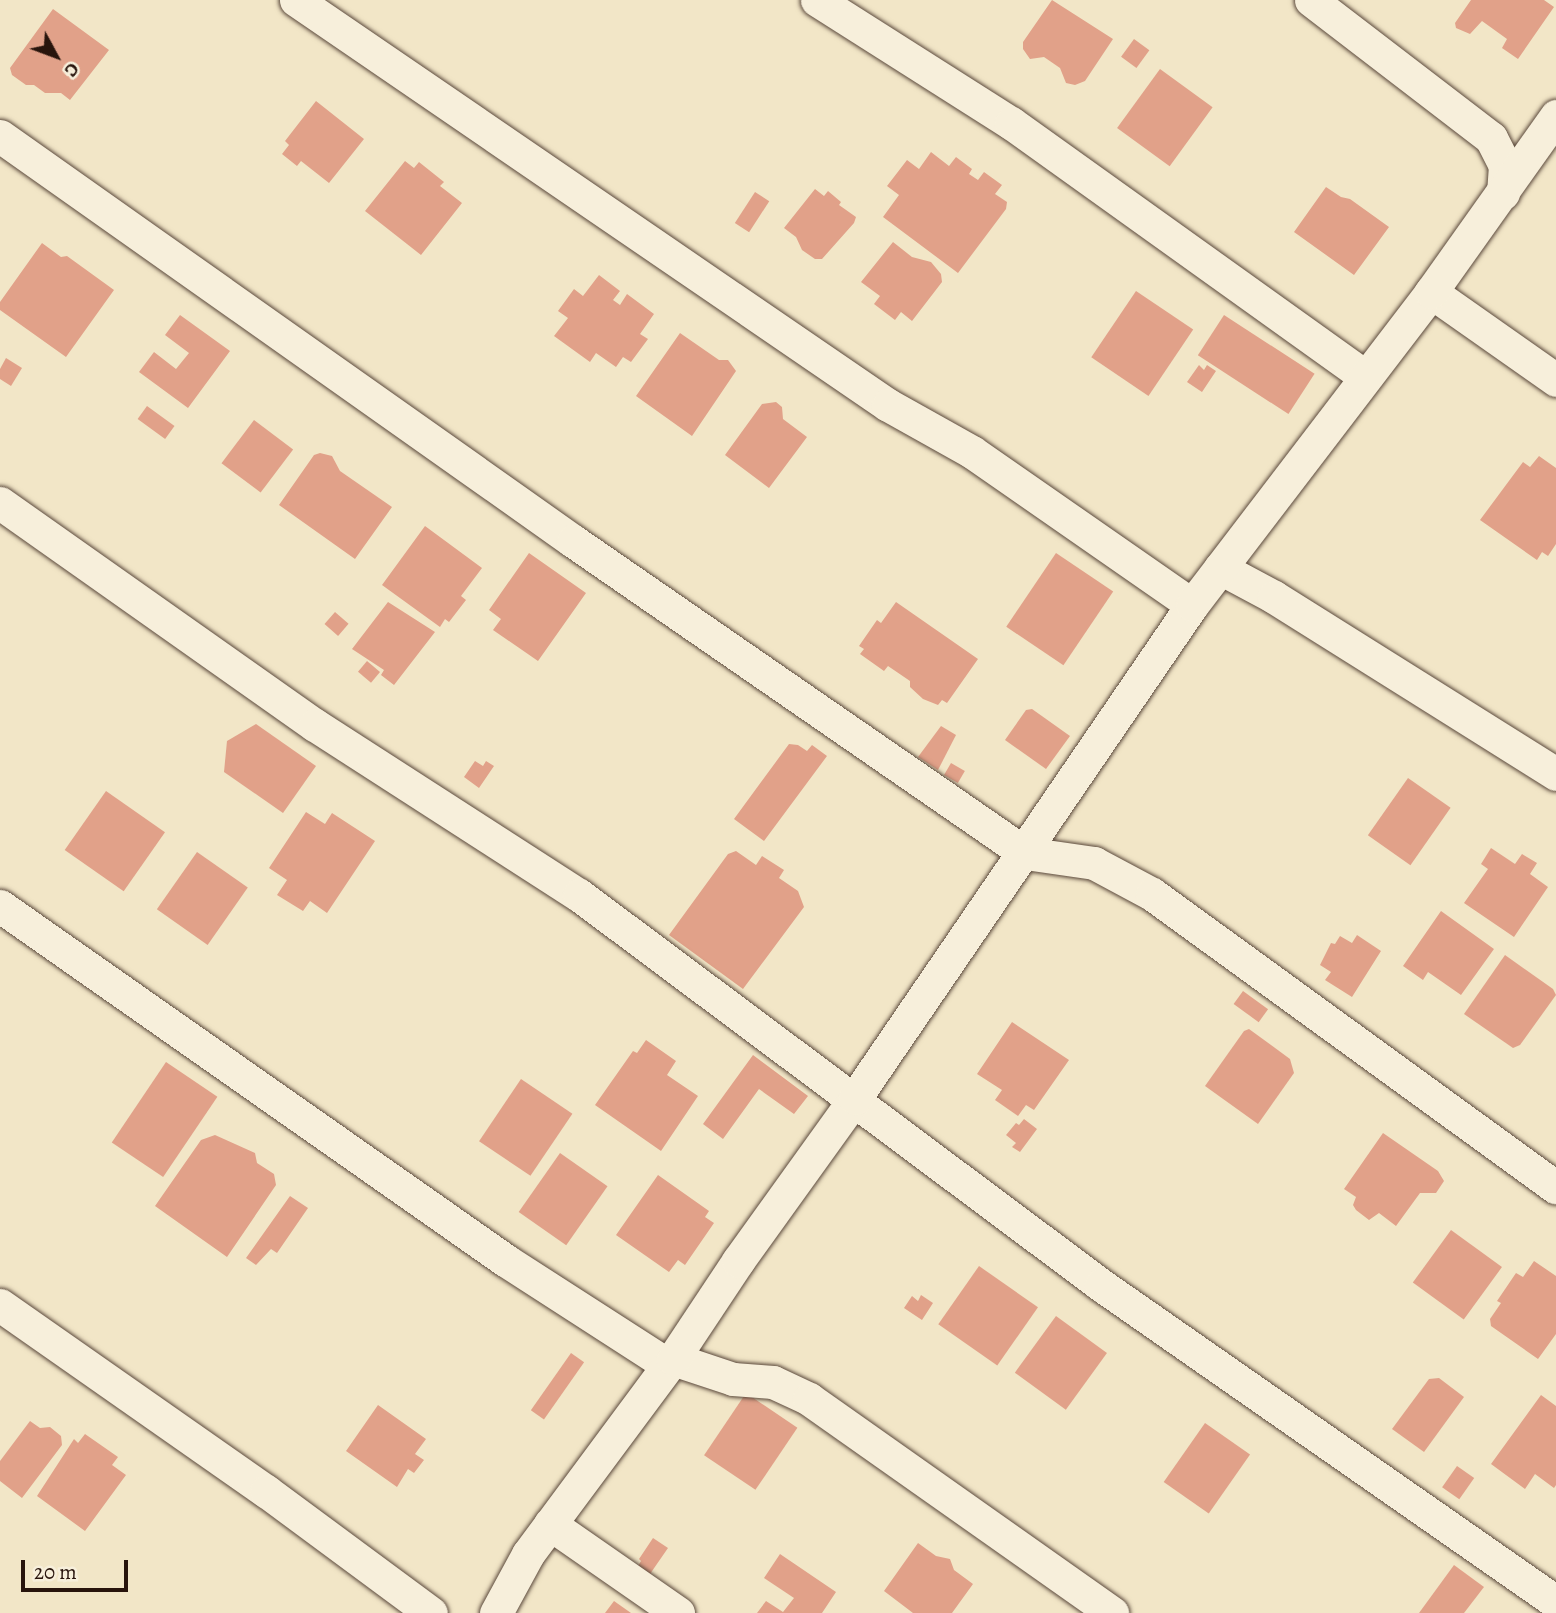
<!DOCTYPE html>
<meta charset="utf-8">
<style>
body{margin:0}
#map{position:relative;width:1556px;height:1613px;overflow:hidden;background:#f2e6c7;font-family:Alegreya,serif}
div>[style]{position:absolute}
.building>*{inset:0;background:#e1a189;transform-origin:0 0}
.roads{filter:drop-shadow(0 0 2px #5a483b) drop-shadow(0 0 2px #5a483b)}
.minor>*{height:33px;margin:-16.5px;padding:0 16.5px;transform-origin:16.5px;border-radius:16.5px;background:#f7efdb}
span{translate:-50% -50%;white-space:nowrap;text-align:center;line-height:1.15;-webkit-text-stroke:5px #f7efdb;paint-order:stroke}
.north{position:absolute;left:21px;top:21px;width:70px;height:70px;-webkit-text-stroke:5px #f7efdb;paint-order:stroke;rotate:131deg;font-size:19px;font-weight:700;line-height:28px;text-align:center;color:#28140c}
.north::after{content:'';display:block;margin:auto;width:24px;height:32px;background:#28140c;clip-path:polygon(50% 0,100% 100%,50% 72%,0 100%)}
.scale{position:absolute;left:21px;top:1560px;width:107px;height:32px;box-sizing:border-box;border:4px solid #28140c;border-top:0;padding-left:9px;font-size:21px;line-height:24px;white-space:nowrap;color:#28140c;-webkit-text-stroke:5px #f7efdb;paint-order:stroke}
</style>
<div id="map">
<div class="building">
<i style="clip-path:polygon(1052px 0,1113px 39px,1085px 81px,1075px 85px,1066px 83px,1060px 68px,1044px 57px,1030px 59px,1023px 49px,1023px 42px)"></i>
<i style="clip-path:polygon(1471px 0,1544px 0,1554px 7px,1518px 59px,1502px 48px,1507px 39px,1482px 21px,1470px 34px,1456px 28px,1455px 23px)"></i>
<i style="clip-path:polygon(53px 9px,109px 50px,70px 100px,61px 93px,45px 93px,34px 85px,26px 85px,12px 75px,10px 68px)"></i>
<i style="left:1134px;top:39px;width:19px;height:22px;rotate:36deg"></i>
<i style="left:1160px;top:69px;width:65px;height:73px;rotate:36deg"></i>
<i style="clip-path:polygon(316px 101px,364px 139px,329px 183px,301px 161px,297px 166px,282px 154px,289px 145px,285px 141px)"></i>
<i style="clip-path:polygon(931px 152px,949px 166px,956px 157px,972px 169px,969px 174px,978px 180px,984px 172px,1002px 185px,995px 194px,1007px 202px,1006px 209px,958px 273px,883px 217px,899px 195px,887px 186px,907px 160px,919px 169px)"></i>
<i style="clip-path:polygon(405px 161px,414px 168px,419px 162px,444px 182px,440px 186px,462px 203px,421px 255px,365px 211px)"></i>
<i style="clip-path:polygon(1326px 187px,1341px 197px,1350px 199px,1389px 227px,1354px 275px,1294px 232px)"></i>
<i style="clip-path:polygon(815px 189px,824px 196px,828px 191px,841px 202px,839px 205px,856px 217px,854px 223px,822px 259px,815px 259px,802px 250px,796px 237px,784px 228px)"></i>
<i style="left:755px;top:192px;width:17px;height:37px;rotate:33deg"></i>
<i style="clip-path:polygon(893px 242px,912px 257px,931px 262px,941px 274px,942px 282px,912px 321px,901px 312px,895px 320px,874px 304px,880px 296px,861px 282px)"></i>
<i style="clip-path:polygon(42px 243px,61px 257px,67px 256px,114px 290px,66px 357px,0 310px,0 302px)"></i>
<i style="clip-path:polygon(599px 275px,620px 291px,613px 300px,620px 305px,627px 294px,654px 314px,640px 334px,648px 339px,631px 362px,623px 357px,616px 367px,596px 353px,590px 362px,554px 336px,568px 318px,558px 311px,574px 289px,583px 296px)"></i>
<i style="left:1136px;top:291px;width:69px;height:80px;rotate:34deg"></i>
<i style="clip-path:polygon(180px 315px,230px 351px,188px 408px,139px 372px,154px 352px,176px 369px,189px 353px,165px 335px)"></i>
<i style="left:1224px;top:315px;width:108px;height:48px;rotate:33deg"></i>
<i style="clip-path:polygon(680px 333px,719px 360px,728px 360px,736px 371px,692px 436px,636px 396px)"></i>
<i style="clip-path:polygon(6px 358px,22px 368px,11px 386px,0 379px,0 369px)"></i>
<i style="clip-path:polygon(1199px 365px,1204px 370px,1207px 365px,1216px 371px,1202px 392px,1187px 382px)"></i>
<i style="clip-path:polygon(776px 402px,782px 407px,783px 419px,807px 437px,769px 488px,725px 455px,762px 404px)"></i>
<i style="left:147px;top:406px;width:34px;height:16px;rotate:36deg"></i>
<i style="left:254px;top:420px;width:49px;height:54px;rotate:37deg"></i>
<i style="clip-path:polygon(320px 453px,332px 456px,340px 471px,392px 507px,355px 559px,279px 505px,314px 455px)"></i>
<i style="clip-path:polygon(1539px 456px,1556px 468px,1556px 544px,1548px 556px,1542px 552px,1537px 560px,1480px 520px,1523px 462px,1530px 467px)"></i>
<i style="clip-path:polygon(425px 526px,482px 568px,461px 596px,466px 600px,449px 622px,445px 619px,440px 627px,382px 585px)"></i>
<i style="clip-path:polygon(529px 553px,586px 593px,538px 661px,493px 630px,501px 619px,489px 610px)"></i>
<i style="left:1056px;top:553px;width:69px;height:89px;rotate:34deg"></i>
<i style="clip-path:polygon(388px 602px,435px 632px,394px 685px,381px 675px,384px 670px,352px 649px)"></i>
<i style="clip-path:polygon(896px 602px,978px 659px,947px 703px,942px 700px,938px 705px,923px 699px,910px 687px,910px 681px,888px 666px,884px 671px,860px 654px,864px 649px,859px 646px,877px 620px,881px 623px)"></i>
<i style="left:335px;top:612px;width:18px;height:16px;rotate:41deg"></i>
<i style="left:367px;top:661px;width:17px;height:14px;rotate:40deg"></i>
<i style="clip-path:polygon(1032px 709px,1070px 736px,1046px 769px,1005px 740px,1026px 710px)"></i>
<i style="clip-path:polygon(256px 724px,316px 766px,283px 813px,224px 772px,227px 741px)"></i>
<i style="clip-path:polygon(941px 726px,956px 735px,938px 770px,918px 757px)"></i>
<i style="clip-path:polygon(789px 744px,798px 745px,807px 751px,812px 745px,827px 756px,764px 841px,734px 819px)"></i>
<i style="clip-path:polygon(475px 761px,483px 766px,486px 761px,494px 766px,479px 788px,464px 777px)"></i>
<i style="left:951px;top:763px;width:16px;height:14px;rotate:30deg"></i>
<i style="left:1408px;top:778px;width:52px;height:70px;rotate:35deg"></i>
<i style="left:106px;top:791px;width:72px;height:72px;rotate:35deg"></i>
<i style="clip-path:polygon(306px 812px,325px 824px,332px 813px,375px 841px,327px 913px,310px 901px,303px 911px,277px 895px,287px 880px,269px 868px)"></i>
<i style="clip-path:polygon(1491px 848px,1515px 864px,1522px 854px,1537px 863px,1530px 874px,1548px 887px,1514px 937px,1464px 903px,1488px 869px,1481px 864px)"></i>
<i style="clip-path:polygon(736px 851px,756px 865px,762px 856px,784px 870px,779px 878px,798px 891px,804px 907px,743px 989px,669px 935px,728px 854px)"></i>
<i style="left:197px;top:852px;width:62px;height:70px;rotate:35deg"></i>
<i style="clip-path:polygon(1441px 911px,1494px 949px,1461px 995px,1428px 972px,1423px 980px,1403px 966px)"></i>
<i style="clip-path:polygon(1357px 935px,1381px 951px,1352px 997px,1325px 980px,1331px 972px,1320px 965px,1331px 943px,1335px 944px,1340px 936px,1352px 943px)"></i>
<i style="clip-path:polygon(1505px 955px,1553px 989px,1556px 995px,1520px 1045px,1513px 1048px,1464px 1014px)"></i>
<i style="left:1243px;top:991px;width:31px;height:16px;rotate:36deg"></i>
<i style="clip-path:polygon(1012px 1022px,1069px 1060px,1034px 1110px,1026px 1105px,1018px 1116px,995px 1100px,1002px 1090px,977px 1074px)"></i>
<i style="clip-path:polygon(1249px 1029px,1290px 1059px,1294px 1073px,1258px 1124px,1205px 1086px,1244px 1031px)"></i>
<i style="clip-path:polygon(646px 1040px,676px 1061px,667px 1075px,698px 1096px,661px 1151px,595px 1105px,633px 1051px,637px 1053px)"></i>
<i style="clip-path:polygon(753px 1055px,808px 1096px,794px 1114px,759px 1089px,723px 1139px,703px 1124px)"></i>
<i style="left:166px;top:1062px;width:62px;height:97px;rotate:34deg"></i>
<i style="left:521px;top:1079px;width:62px;height:75px;rotate:34deg"></i>
<i style="clip-path:polygon(1024px 1119px,1037px 1129px,1020px 1152px,1012px 1147px,1016px 1143px,1006px 1135px,1016px 1123px,1019px 1125px)"></i>
<i style="clip-path:polygon(1383px 1133px,1438px 1171px,1444px 1181px,1436px 1193px,1420px 1193px,1396px 1226px,1379px 1213px,1369px 1220px,1356px 1210px,1353px 1205px,1356px 1197px,1344px 1189px)"></i>
<i style="clip-path:polygon(215px 1135px,255px 1153px,257px 1163px,274px 1174px,276px 1185px,227px 1257px,155px 1206px,201px 1140px)"></i>
<i style="left:560px;top:1153px;width:58px;height:72px;rotate:35deg"></i>
<i style="clip-path:polygon(658px 1175px,709px 1211px,705px 1217px,714px 1223px,685px 1265px,678px 1260px,669px 1272px,616px 1235px)"></i>
<i style="clip-path:polygon(290px 1196px,308px 1208px,277px 1253px,271px 1249px,256px 1265px,246px 1258px)"></i>
<i style="left:1451px;top:1230px;width:63px;height:65px;rotate:36deg"></i>
<i style="clip-path:polygon(1534px 1261px,1556px 1276px,1556px 1334px,1538px 1359px,1491px 1326px,1490px 1319px,1501px 1303px,1497px 1301px,1516px 1273px,1523px 1277px)"></i>
<i style="left:979px;top:1266px;width:72px;height:71px;rotate:35deg"></i>
<i style="clip-path:polygon(921px 1295px,933px 1303px,922px 1320px,904px 1308px,912px 1296px,918px 1301px)"></i>
<i style="left:1056px;top:1316px;width:63px;height:70px;rotate:36deg"></i>
<i style="left:571px;top:1353px;width:16px;height:70px;rotate:35deg"></i>
<i style="clip-path:polygon(1439px 1378px,1464px 1397px,1424px 1452px,1392px 1429px,1429px 1379px)"></i>
<i style="left:746px;top:1393px;width:62px;height:75px;rotate:34deg"></i>
<i style="clip-path:polygon(1541px 1395px,1556px 1406px,1556px 1485px,1554px 1488px,1535px 1474px,1525px 1489px,1491px 1464px)"></i>
<i style="clip-path:polygon(378px 1405px,426px 1439px,415px 1454px,424px 1460px,414px 1473px,408px 1469px,397px 1487px,346px 1451px)"></i>
<i style="clip-path:polygon(30px 1421px,40px 1428px,50px 1427px,61px 1436px,62px 1445px,22px 1498px,0 1481px,0 1461px)"></i>
<i style="left:1205px;top:1423px;width:55px;height:72px;rotate:35deg"></i>
<i style="clip-path:polygon(85px 1434px,118px 1457px,112px 1465px,126px 1475px,85px 1531px,37px 1496px,74px 1439px,78px 1443px)"></i>
<i style="left:1457px;top:1466px;width:21px;height:26px;rotate:35deg"></i>
<i style="clip-path:polygon(653px 1538px,668px 1548px,650px 1574px,638px 1566px,641px 1561px,639px 1559px)"></i>
<i style="clip-path:polygon(918px 1543px,936px 1556px,950px 1559px,954px 1570px,973px 1584px,952px 1613px,913px 1613px,884px 1591px)"></i>
<i style="clip-path:polygon(780px 1554px,836px 1592px,822px 1613px,757px 1613px,766px 1601px,783px 1612px,794px 1598px,764px 1578px)"></i>
<i style="clip-path:polygon(1454px 1565px,1484px 1587px,1464px 1613px,1419px 1613px)"></i>
<i style="clip-path:polygon(614px 1601px,631px 1613px,605px 1613px)"></i>
</div>
<div class="roads">
<div class="minor">
<i style="left:296px;top:0;width:717px;rotate:34.38deg"></i>
<i style="left:888px;top:405px;width:96px;rotate:29.2deg"></i>
<i style="left:972px;top:452px;width:268px;rotate:34.8deg"></i>
<i style="left:817px;top:0;width:230px;rotate:32.4deg"></i>
<i style="left:1011px;top:123px;width:434px;rotate:35.6deg"></i>
<i style="left:1311px;top:0;width:227px;rotate:37.5deg"></i>
<i style="left:1491px;top:138px;width:30px;rotate:63deg"></i>
<i style="left:1505px;top:165px;width:28px;rotate:94deg"></i>
<i style="left:0;top:136px;width:702px;rotate:35.25deg"></i>
<i style="left:573px;top:541px;width:549px;rotate:34.62deg"></i>
<i style="left:1025px;top:853px;width:70px;rotate:8.2deg"></i>
<i style="left:1094px;top:863px;width:66px;rotate:28.1deg"></i>
<i style="left:1152px;top:894px;width:499px;rotate:36deg"></i>
<i style="left:1431px;top:292px;width:153px;rotate:35.1deg"></i>
<i style="left:0;top:503px;width:385px;rotate:35.2deg"></i>
<i style="left:315px;top:725px;width:314px;rotate:32.8deg"></i>
<i style="left:579px;top:895px;width:652px;rotate:36.76deg"></i>
<i style="left:1101px;top:1285px;width:555px;rotate:34.87deg"></i>
<i style="left:1220px;top:568px;width:61px;rotate:28.2deg"></i>
<i style="left:1274px;top:597px;width:333px;rotate:32.1deg"></i>
<i style="left:0;top:906px;width:617px;rotate:35.03deg"></i>
<i style="left:505px;top:1260px;width:194px;rotate:32.8deg"></i>
<i style="left:0;top:1305px;width:325px;rotate:35deg"></i>
<i style="left:266px;top:1491px;width:205px;rotate:36.5deg"></i>
<i style="left:673px;top:1359px;width:63px;rotate:18.4deg"></i>
<i style="left:733px;top:1379px;width:40px;rotate:4.3deg"></i>
<i style="left:773px;top:1382px;width:40px;rotate:25deg"></i>
<i style="left:809px;top:1399px;width:371px;rotate:35.2deg"></i>
<i style="left:550px;top:1524px;width:156px;rotate:34.8deg"></i>
<i style="left:496px;top:1613px;width:67px;rotate:-61.5deg"></i>
<i style="left:528px;top:1554px;width:243px;rotate:-53.4deg"></i>
<i style="left:673px;top:1359px;width:118px;rotate:-56.4deg"></i>
<i style="left:738px;top:1261px;width:201px;rotate:-54.3deg"></i>
<i style="left:855px;top:1098px;width:597px;rotate:-55.64deg"></i>
<i style="left:1192px;top:605px;width:394px;rotate:-52.6deg"></i>
<i style="left:1431px;top:292px;width:216px;rotate:-54.6deg"></i>
</div>
</div>
<div class="north">С</div>
<div class="scale">20 m</div>
</div>
